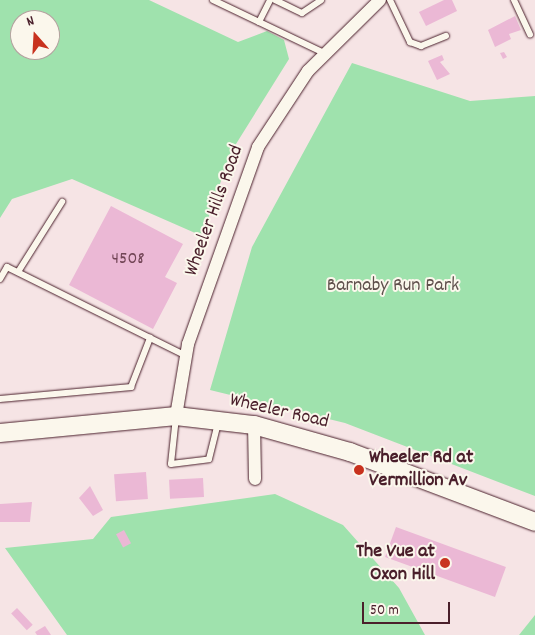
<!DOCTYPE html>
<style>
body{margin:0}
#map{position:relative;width:535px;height:635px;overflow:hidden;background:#f6e4e5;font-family:Dekko,sans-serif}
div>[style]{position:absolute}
.green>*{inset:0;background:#9fe2ad}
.building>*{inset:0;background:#ebb8d5;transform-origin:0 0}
.roads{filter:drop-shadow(0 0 1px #4a1f2b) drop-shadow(0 0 1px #4a1f2b)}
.service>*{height:6px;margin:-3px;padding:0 3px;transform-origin:3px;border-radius:3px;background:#fbf7ec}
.minor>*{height:12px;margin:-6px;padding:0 6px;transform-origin:6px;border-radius:6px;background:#fbf7ec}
.secondary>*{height:18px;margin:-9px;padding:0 9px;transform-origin:9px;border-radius:9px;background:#fbf7ec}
.dots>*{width:14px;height:14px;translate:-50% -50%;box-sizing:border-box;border:2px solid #fbf7ec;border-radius:50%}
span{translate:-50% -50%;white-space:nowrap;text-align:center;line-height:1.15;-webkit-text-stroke:4px #fbf7ec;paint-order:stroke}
.number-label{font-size:18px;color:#724556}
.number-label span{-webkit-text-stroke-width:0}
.street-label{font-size:20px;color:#4a1f2b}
.park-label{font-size:20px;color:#5f504c}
.poi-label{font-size:20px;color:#4a1f2b;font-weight:700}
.left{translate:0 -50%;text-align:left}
.right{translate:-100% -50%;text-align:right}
.north{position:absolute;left:10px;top:10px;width:50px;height:50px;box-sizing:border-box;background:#fbf7ec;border:1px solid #b4a19f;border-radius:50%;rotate:341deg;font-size:14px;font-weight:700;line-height:20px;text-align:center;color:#4a1f2b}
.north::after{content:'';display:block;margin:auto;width:18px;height:22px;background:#c8321e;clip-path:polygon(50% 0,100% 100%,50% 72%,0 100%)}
.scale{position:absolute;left:362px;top:602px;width:88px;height:22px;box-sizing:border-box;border:2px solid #4a1f2b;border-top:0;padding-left:6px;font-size:15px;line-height:18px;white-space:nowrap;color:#4a1f2b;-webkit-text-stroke:4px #fbf7ec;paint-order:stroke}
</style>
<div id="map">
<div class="green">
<i style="clip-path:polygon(evenodd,0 0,149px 0,238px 42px,267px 31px,284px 40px,289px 59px,231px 152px,202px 236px,72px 179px,12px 199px,0 218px,0 0,20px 20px,50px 20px,50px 50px,20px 50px,20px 20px)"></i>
<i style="clip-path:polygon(352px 63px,470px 101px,535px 96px,535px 496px,345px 423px,210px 390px,252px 247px)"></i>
<i style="clip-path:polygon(275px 494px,343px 525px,399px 588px,425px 635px,67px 635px,5px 548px,93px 539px,111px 517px)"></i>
<i style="clip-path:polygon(535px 615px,535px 635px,519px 635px)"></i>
</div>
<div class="building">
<i style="clip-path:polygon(444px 0,452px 0,457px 11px,426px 26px,419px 12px)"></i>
<i style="clip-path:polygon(515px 16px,521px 30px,509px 34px,511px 39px,495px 47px,488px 30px)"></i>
<i style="clip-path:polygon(504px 52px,507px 57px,503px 59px,500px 53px)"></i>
<i style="clip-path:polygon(442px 55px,444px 60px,440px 62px,450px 74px,437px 80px,428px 61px)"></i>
<i style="clip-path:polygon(111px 206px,183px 244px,165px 277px,177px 283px,153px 329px,69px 285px)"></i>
<i style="left:146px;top:472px;width:27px;height:32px;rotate:86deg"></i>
<i style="left:203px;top:478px;width:19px;height:34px;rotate:87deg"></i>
<i style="clip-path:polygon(90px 486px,103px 510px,93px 516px,79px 498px)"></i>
<i style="clip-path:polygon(32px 502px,30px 522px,0 522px,0 504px)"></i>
<i style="left:396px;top:527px;width:117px;height:32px;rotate:20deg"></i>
<i style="left:124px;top:530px;width:15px;height:9px;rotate:62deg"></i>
<i style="left:17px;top:608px;width:23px;height:8px;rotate:47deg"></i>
<i style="clip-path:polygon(45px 626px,51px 635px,37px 635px,35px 632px)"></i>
</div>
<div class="roads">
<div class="service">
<i style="left:213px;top:0;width:123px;rotate:25.5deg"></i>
<i style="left:275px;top:0;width:30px;rotate:26deg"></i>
<i style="left:302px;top:13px;width:23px;rotate:-34deg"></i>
<i style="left:390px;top:0;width:47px;rotate:64.5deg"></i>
<i style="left:410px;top:42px;width:12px;rotate:20deg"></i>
<i style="left:421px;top:46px;width:27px;rotate:-22deg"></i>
<i style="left:514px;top:0;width:38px;rotate:65deg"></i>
<i style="left:259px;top:22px;width:25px;rotate:-63deg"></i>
<i style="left:18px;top:272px;width:83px;rotate:-57.8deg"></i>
<i style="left:0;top:279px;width:14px;rotate:-60deg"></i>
<i style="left:7px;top:267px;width:200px;rotate:26.4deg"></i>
<i style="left:0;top:399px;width:132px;rotate:-5.2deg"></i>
<i style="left:131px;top:387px;width:53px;rotate:-68.8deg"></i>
<i style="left:176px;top:417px;width:47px;rotate:96.1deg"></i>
<i style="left:171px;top:464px;width:38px;rotate:-7deg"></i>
<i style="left:209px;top:459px;width:38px;rotate:-76deg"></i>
</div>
<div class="minor">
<i style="left:176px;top:416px;width:73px;rotate:-80.5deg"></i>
<i style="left:188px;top:344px;width:209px;rotate:-70.4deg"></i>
<i style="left:258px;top:147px;width:91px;rotate:-56.7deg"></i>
<i style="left:308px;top:71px;width:101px;rotate:-44.6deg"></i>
<i style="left:254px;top:425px;width:54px;rotate:88.9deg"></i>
</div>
<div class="secondary">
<i style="left:0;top:433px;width:177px;rotate:-5.5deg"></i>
<i style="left:176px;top:416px;width:79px;rotate:6.6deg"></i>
<i style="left:254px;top:425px;width:100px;rotate:15.7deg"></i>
<i style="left:350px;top:452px;width:198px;rotate:20.7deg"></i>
</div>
</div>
<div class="dots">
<i style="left:359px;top:470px;background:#c8321e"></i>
<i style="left:445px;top:563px;background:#c8321e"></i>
</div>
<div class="number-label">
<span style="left:128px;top:260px">4508</span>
</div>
<div class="street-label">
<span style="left:215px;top:211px;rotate:-70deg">Wheeler Hills Road</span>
<span style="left:279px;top:412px;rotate:13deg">Wheeler Road</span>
</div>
<div class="park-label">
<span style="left:393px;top:286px">Barnaby Run Park</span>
</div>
<div class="poi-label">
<span class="left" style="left:369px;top:470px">Wheeler Rd at<br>Vermillion Av</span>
<span class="right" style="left:435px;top:564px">The Vue at<br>Oxon Hill</span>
</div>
<div class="north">N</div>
<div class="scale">50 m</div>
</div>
